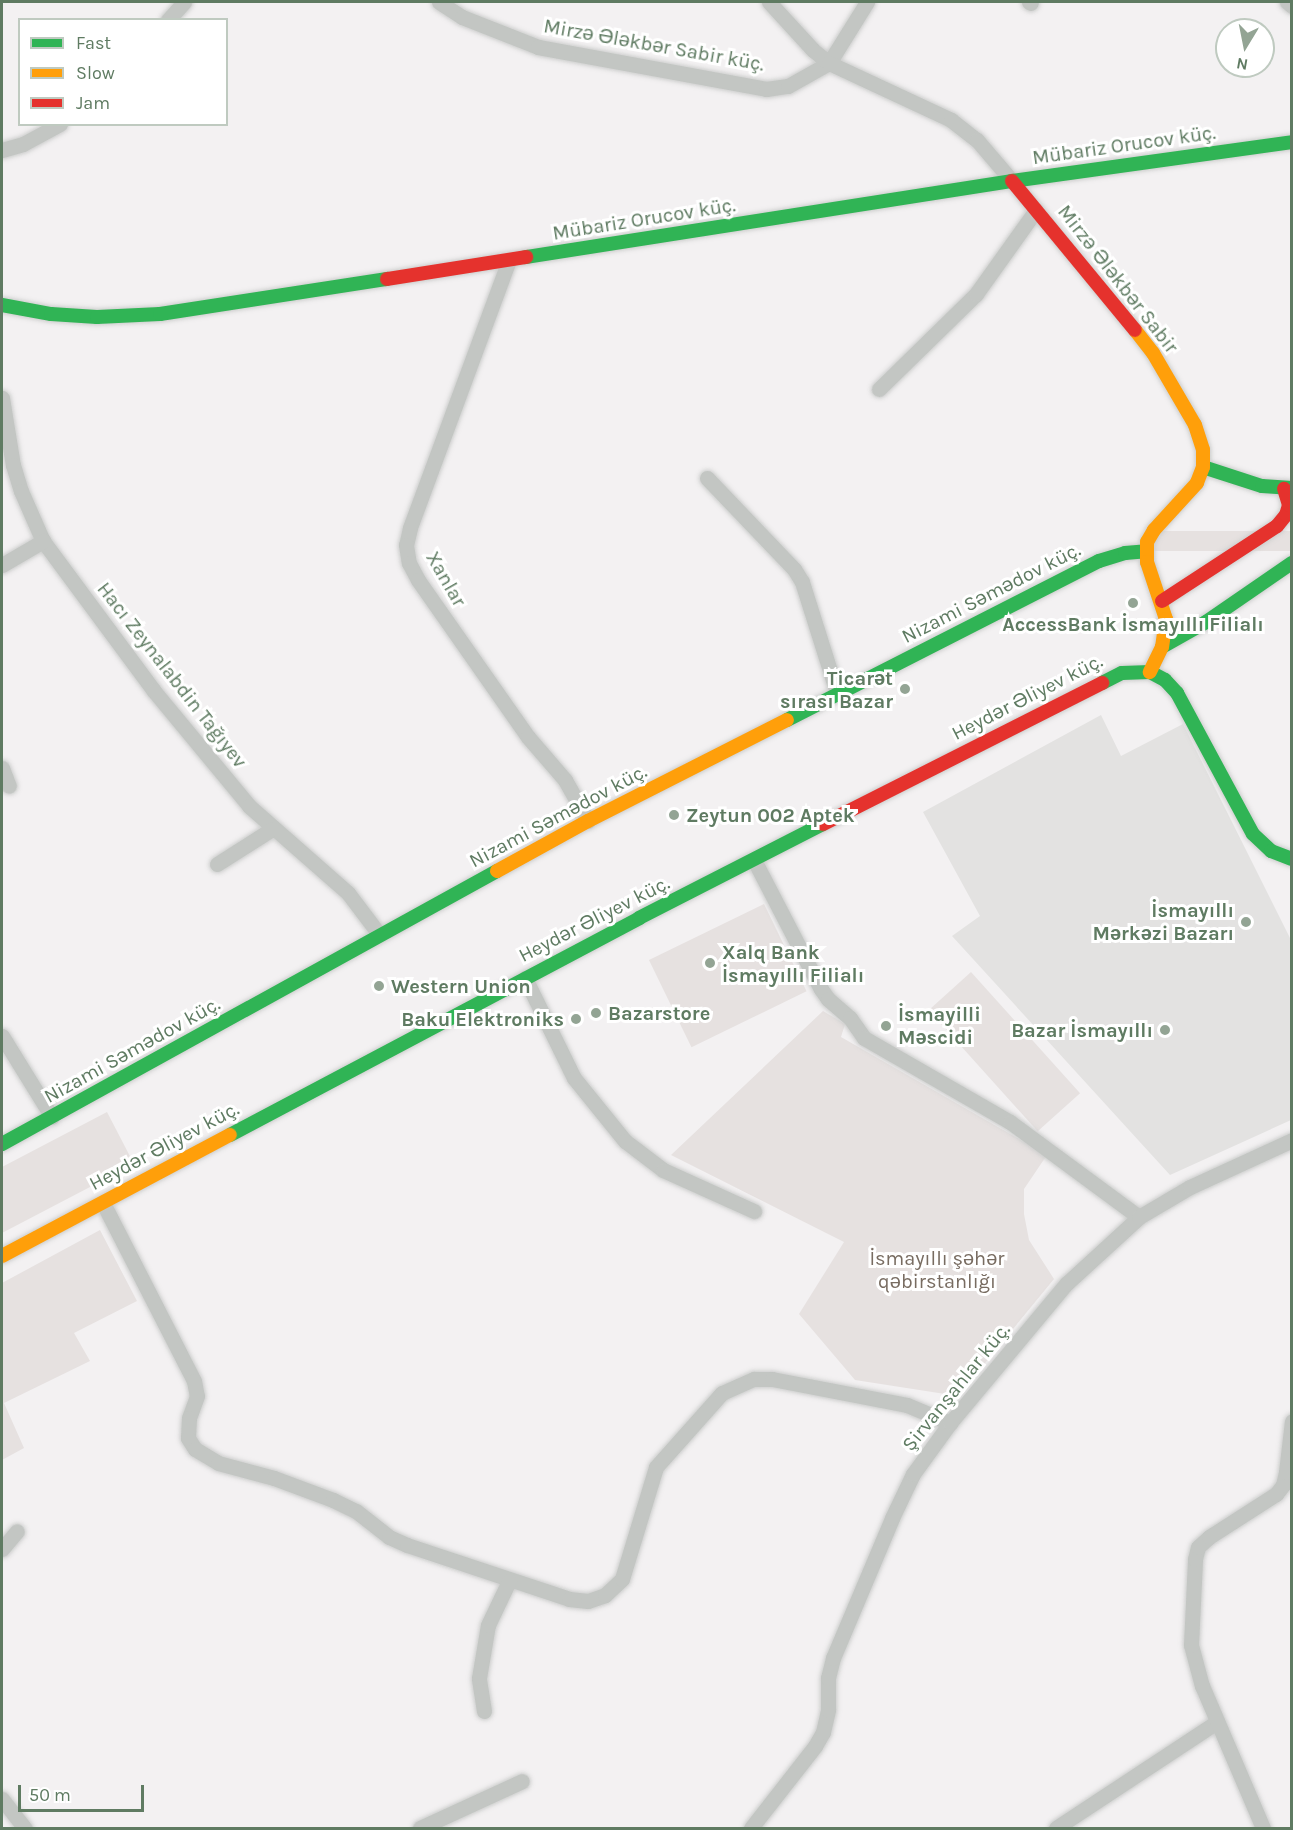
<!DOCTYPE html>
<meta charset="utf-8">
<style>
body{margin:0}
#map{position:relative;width:1293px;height:1830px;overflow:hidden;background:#f3f1f2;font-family:Karla,sans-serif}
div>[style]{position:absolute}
.built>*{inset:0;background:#e3e2e1}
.green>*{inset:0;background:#e6e1e0;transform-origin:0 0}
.roads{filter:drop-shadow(0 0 2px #cdcecd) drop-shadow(0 0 2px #cdcecd)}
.street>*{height:15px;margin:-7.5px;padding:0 7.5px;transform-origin:7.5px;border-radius:7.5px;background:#c3c6c3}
.fast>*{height:14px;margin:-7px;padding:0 7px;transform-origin:7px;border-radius:7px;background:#30b455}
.slow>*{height:14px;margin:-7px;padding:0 7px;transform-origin:7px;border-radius:7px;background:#ff9f0a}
.jam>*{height:14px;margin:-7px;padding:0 7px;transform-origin:7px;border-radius:7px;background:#e5322d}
.dots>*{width:16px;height:16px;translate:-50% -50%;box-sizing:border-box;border:3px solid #fff;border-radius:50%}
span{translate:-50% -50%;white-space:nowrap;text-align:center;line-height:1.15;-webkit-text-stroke:6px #fff;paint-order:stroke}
.street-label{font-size:20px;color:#5f7b62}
.poi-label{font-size:20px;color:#5f7b62;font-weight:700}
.right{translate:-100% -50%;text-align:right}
.left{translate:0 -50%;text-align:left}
.park-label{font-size:20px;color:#786c61}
.frame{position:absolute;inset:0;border:3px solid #5f7b62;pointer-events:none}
.legend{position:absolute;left:18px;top:18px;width:210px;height:108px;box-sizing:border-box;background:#fff;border:2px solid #bfcac0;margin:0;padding:8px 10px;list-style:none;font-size:18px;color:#5f7b62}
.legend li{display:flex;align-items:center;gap:12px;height:30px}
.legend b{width:30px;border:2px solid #bfcac0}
.north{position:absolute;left:1215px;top:18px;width:60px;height:60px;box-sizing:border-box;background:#fff;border:2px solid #bfcac0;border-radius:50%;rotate:190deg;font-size:16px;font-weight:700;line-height:24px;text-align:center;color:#5f7b62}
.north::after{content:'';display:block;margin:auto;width:21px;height:27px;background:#93a494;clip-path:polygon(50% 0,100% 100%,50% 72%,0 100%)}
.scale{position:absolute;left:18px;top:1785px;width:126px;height:27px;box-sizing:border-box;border:3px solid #5f7b62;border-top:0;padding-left:8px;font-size:18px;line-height:21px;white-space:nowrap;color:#5f7b62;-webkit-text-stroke:4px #fff;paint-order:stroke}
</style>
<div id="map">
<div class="built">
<i style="clip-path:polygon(1101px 715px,1121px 756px,1183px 724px,1291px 940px,1291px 1120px,1170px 1175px,952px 936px,980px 916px,923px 812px)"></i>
</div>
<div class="green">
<i style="left:1291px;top:531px;width:20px;height:139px;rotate:90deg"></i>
<i style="left:764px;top:904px;width:97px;height:128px;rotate:64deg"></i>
<i style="left:971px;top:972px;width:163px;height:57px;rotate:48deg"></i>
<i style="clip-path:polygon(823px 1011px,845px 1024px,841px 1037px,1047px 1155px,1024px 1189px,1024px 1214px,1029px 1240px,1054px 1279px,958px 1396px,855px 1380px,799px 1314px,844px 1242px,671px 1155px)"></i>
<i style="clip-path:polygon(107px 1112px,134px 1164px,2px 1233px,2px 1167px)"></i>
<i style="clip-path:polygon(100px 1230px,137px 1301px,74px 1333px,90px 1361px,4px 1403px,24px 1448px,2px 1460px,2px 1283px)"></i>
</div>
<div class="roads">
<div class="street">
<i style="left:439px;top:2px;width:27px;rotate:33deg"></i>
<i style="left:462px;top:17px;width:82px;rotate:21.5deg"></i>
<i style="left:538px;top:47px;width:232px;rotate:10.4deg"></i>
<i style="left:766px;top:89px;width:22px;rotate:-8deg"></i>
<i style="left:788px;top:86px;width:47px;rotate:-29.3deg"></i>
<i style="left:829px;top:63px;width:72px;rotate:-58.1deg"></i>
<i style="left:769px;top:2px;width:65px;rotate:47.5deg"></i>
<i style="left:813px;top:50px;width:21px;rotate:39deg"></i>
<i style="left:829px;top:63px;width:135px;rotate:25deg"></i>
<i style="left:951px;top:120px;width:33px;rotate:38deg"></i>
<i style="left:977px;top:140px;width:54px;rotate:49.5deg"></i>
<i style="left:1029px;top:2px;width:2px;rotate:27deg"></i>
<i style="left:1287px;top:2px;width:6px;rotate:39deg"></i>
<i style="left:168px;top:20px;width:24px;rotate:-48deg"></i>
<i style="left:2px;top:150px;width:22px;rotate:-16deg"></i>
<i style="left:23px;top:144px;width:42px;rotate:-28.4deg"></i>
<i style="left:509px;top:260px;width:286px;rotate:110.3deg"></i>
<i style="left:410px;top:528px;width:17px;rotate:103deg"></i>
<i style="left:406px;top:545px;width:18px;rotate:81deg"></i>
<i style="left:409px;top:563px;width:19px;rotate:62deg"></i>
<i style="left:418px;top:580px;width:192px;rotate:55deg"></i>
<i style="left:528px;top:737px;width:57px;rotate:49.3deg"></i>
<i style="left:565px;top:780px;width:47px;rotate:60.7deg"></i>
<i style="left:879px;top:389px;width:136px;rotate:-44.4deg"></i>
<i style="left:976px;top:294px;width:103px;rotate:-54.5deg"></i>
<i style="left:2px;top:398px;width:68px;rotate:80.7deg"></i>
<i style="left:13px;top:465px;width:27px;rotate:73deg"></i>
<i style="left:21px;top:491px;width:55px;rotate:66.3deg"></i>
<i style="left:43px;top:541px;width:187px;rotate:53.5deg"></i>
<i style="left:154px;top:691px;width:149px;rotate:50.4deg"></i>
<i style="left:249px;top:806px;width:132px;rotate:41.3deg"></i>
<i style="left:348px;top:893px;width:51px;rotate:52.9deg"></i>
<i style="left:707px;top:478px;width:126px;rotate:46.3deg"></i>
<i style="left:794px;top:569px;width:15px;rotate:58deg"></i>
<i style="left:802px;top:582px;width:116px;rotate:72.5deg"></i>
<i style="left:2px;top:565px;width:48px;rotate:-30.3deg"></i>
<i style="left:2px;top:768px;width:19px;rotate:69deg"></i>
<i style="left:754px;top:860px;width:145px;rotate:62.6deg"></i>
<i style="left:821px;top:989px;width:12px;rotate:55deg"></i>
<i style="left:828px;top:999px;width:29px;rotate:41deg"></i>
<i style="left:850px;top:1018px;width:24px;rotate:55deg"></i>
<i style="left:864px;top:1038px;width:168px;rotate:29.9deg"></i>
<i style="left:1010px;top:1122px;width:160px;rotate:36.4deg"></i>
<i style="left:217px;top:864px;width:65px;rotate:-32.5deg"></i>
<i style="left:525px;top:978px;width:111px;rotate:63.9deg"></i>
<i style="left:574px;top:1078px;width:81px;rotate:51deg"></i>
<i style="left:625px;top:1141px;width:48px;rotate:37.3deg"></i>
<i style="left:663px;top:1170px;width:100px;rotate:24.3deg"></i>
<i style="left:2px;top:1036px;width:95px;rotate:58.3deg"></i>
<i style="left:103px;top:1203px;width:200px;rotate:62.9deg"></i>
<i style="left:194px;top:1381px;width:15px;rotate:79deg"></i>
<i style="left:197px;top:1396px;width:23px;rotate:110deg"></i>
<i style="left:189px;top:1418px;width:20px;rotate:93deg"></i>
<i style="left:188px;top:1438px;width:13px;rotate:58deg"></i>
<i style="left:195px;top:1449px;width:27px;rotate:31deg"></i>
<i style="left:218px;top:1463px;width:58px;rotate:15deg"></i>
<i style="left:274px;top:1478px;width:63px;rotate:20.4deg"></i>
<i style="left:333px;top:1500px;width:25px;rotate:26deg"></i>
<i style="left:356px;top:1511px;width:42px;rotate:38.2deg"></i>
<i style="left:389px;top:1537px;width:20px;rotate:24deg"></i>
<i style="left:407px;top:1545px;width:171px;rotate:18.4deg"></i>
<i style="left:569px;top:1599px;width:19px;rotate:6deg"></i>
<i style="left:588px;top:1601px;width:18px;rotate:-19deg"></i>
<i style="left:605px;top:1595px;width:23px;rotate:-43deg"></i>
<i style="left:622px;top:1579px;width:117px;rotate:-73.1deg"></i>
<i style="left:656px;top:1467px;width:99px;rotate:-48.3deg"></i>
<i style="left:722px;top:1393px;width:35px;rotate:-24deg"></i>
<i style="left:754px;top:1379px;width:18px"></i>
<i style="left:772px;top:1379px;width:137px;rotate:10.9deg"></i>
<i style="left:907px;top:1405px;width:47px;rotate:22.7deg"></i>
<i style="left:2px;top:1549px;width:23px;rotate:-50deg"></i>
<i style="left:484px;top:1711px;width:33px;rotate:-99deg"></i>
<i style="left:479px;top:1678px;width:54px;rotate:-80.4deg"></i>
<i style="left:488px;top:1625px;width:49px;rotate:-64.5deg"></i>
<i style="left:2px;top:1799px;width:37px;rotate:52deg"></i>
<i style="left:420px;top:1828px;width:112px;rotate:-24.7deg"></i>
<i style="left:751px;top:1828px;width:104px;rotate:-52deg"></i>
<i style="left:815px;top:1746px;width:16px;rotate:-60deg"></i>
<i style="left:823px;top:1732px;width:23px;rotate:-77deg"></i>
<i style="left:828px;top:1710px;width:32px;rotate:-90deg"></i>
<i style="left:828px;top:1678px;width:21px;rotate:-76deg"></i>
<i style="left:833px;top:1658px;width:152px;rotate:-67.1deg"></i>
<i style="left:892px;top:1518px;width:49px;rotate:-64.5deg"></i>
<i style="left:913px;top:1474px;width:63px;rotate:-54deg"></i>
<i style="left:950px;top:1423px;width:181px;rotate:-50.2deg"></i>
<i style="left:1066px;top:1284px;width:99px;rotate:-42.5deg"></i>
<i style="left:1139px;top:1217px;width:59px;rotate:-30.5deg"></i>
<i style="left:1190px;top:1187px;width:112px;rotate:-24.7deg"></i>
<i style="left:1056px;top:1828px;width:193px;rotate:-33.4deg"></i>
<i style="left:1263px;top:1828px;width:155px;rotate:-113.2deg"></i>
<i style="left:1202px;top:1686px;width:42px;rotate:-105deg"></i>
<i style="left:1191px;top:1645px;width:86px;rotate:-87.3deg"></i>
<i style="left:1195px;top:1559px;width:12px;rotate:-76deg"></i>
<i style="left:1198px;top:1547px;width:15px;rotate:-42deg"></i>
<i style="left:1209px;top:1537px;width:80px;rotate:-32.7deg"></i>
<i style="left:1276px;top:1494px;width:11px;rotate:-52deg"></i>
<i style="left:1283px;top:1485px;width:13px;rotate:-77deg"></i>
<i style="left:1286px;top:1472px;width:51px;rotate:-83.3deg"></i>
</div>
<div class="fast">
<i style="left:526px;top:257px;width:492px;rotate:-8.9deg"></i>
<i style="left:1012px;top:181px;width:283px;rotate:-7.9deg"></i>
<i style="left:2px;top:305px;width:50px;rotate:10.4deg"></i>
<i style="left:51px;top:314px;width:46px;rotate:3.7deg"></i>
<i style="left:97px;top:317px;width:63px;rotate:-2.7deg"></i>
<i style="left:160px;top:314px;width:230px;rotate:-8.8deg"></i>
<i style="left:1203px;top:467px;width:62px;rotate:17.9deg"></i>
<i style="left:1262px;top:486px;width:30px;rotate:4deg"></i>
<i style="left:1162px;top:647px;width:51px;rotate:-29.6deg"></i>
<i style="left:1206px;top:622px;width:104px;rotate:-34.5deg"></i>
<i style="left:1102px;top:683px;width:22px;rotate:-27deg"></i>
<i style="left:1122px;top:673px;width:28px;rotate:-2deg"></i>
<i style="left:1150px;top:672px;width:17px;rotate:28deg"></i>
<i style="left:1165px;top:680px;width:18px;rotate:47deg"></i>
<i style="left:1177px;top:693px;width:160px;rotate:61.7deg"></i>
<i style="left:1253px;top:834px;width:25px;rotate:43deg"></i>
<i style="left:1271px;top:851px;width:22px;rotate:21deg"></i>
<i style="left:787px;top:720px;width:350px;rotate:-27deg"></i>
<i style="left:1099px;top:561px;width:27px;rotate:-17deg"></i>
<i style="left:1125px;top:553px;width:21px;rotate:-5deg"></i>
<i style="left:230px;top:1135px;width:463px;rotate:-27.9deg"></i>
<i style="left:639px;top:918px;width:207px;rotate:-27.1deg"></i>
<i style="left:2px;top:1144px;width:565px;rotate:-28.88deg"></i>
</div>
<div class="slow">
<i style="left:1135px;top:330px;width:29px;rotate:52deg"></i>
<i style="left:1153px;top:353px;width:83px;rotate:59.7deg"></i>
<i style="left:1195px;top:425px;width:26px;rotate:72deg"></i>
<i style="left:1203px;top:450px;width:17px;rotate:90deg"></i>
<i style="left:1203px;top:467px;width:17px;rotate:111deg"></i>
<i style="left:1197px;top:483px;width:64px;rotate:132.5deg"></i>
<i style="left:1154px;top:530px;width:14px;rotate:120deg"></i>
<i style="left:1147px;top:542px;width:20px;rotate:90deg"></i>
<i style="left:1147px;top:562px;width:60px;rotate:71.6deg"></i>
<i style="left:1166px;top:619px;width:28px;rotate:98deg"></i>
<i style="left:1162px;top:647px;width:28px;rotate:116deg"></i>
<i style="left:497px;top:871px;width:104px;rotate:-28.8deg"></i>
<i style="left:588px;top:821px;width:223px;rotate:-26.9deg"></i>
<i style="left:2px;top:1256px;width:258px;rotate:-28deg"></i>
</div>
<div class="jam">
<i style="left:1012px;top:181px;width:193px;rotate:50.5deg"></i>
<i style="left:387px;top:279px;width:141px;rotate:-9deg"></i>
<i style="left:1162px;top:601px;width:137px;rotate:-33.1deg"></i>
<i style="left:1277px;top:526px;width:14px;rotate:-51deg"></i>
<i style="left:1286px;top:515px;width:10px;rotate:-73deg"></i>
<i style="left:1289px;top:505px;width:17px;rotate:-107deg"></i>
<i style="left:823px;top:824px;width:313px;rotate:-26.8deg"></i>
</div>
</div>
<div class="dots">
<i style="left:1133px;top:603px;background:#93a494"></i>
<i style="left:905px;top:689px;background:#93a494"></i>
<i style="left:674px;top:815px;background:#93a494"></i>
<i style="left:1246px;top:922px;background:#93a494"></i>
<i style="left:710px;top:963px;background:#93a494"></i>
<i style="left:379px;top:986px;background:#93a494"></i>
<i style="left:596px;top:1013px;background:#93a494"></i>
<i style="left:576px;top:1019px;background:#93a494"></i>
<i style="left:886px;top:1026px;background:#93a494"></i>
<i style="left:1165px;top:1030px;background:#93a494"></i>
</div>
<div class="street-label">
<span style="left:654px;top:45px;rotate:10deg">Mirzə Ələkbər Sabir küç.</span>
<span style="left:1124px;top:145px;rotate:-8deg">Mübariz Orucov küç.</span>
<span style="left:644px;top:219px;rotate:-9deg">Mübariz Orucov küç.</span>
<span style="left:1118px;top:279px;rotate:52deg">Mirzə Ələkbər Sabir</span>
<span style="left:446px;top:579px;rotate:60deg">Xanlar</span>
<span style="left:991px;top:593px;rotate:-27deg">Nizami Səmədov küç.</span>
<span style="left:172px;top:675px;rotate:52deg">Hacı Zeynalabdin Tağıyev</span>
<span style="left:1027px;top:697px;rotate:-27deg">Heydər Əliyev küç.</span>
<span style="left:558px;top:816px;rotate:-28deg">Nizami Səmədov küç.</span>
<span style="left:594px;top:919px;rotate:-27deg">Heydər Əliyev küç.</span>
<span style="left:132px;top:1050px;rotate:-29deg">Nizami Səmədov küç.</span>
<span style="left:164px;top:1146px;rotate:-28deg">Heydər Əliyev küç.</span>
<span style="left:956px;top:1387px;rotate:-51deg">Şirvanşahlar küç.</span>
</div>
<div class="poi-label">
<span style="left:1133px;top:624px">AccessBank İsmayıllı Filialı</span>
<span class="right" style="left:893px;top:690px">Ticarət<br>sırası Bazar</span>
<span class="left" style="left:686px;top:815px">Zeytun 002 Aptek</span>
<span class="right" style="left:1234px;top:922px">İsmayıllı<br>Mərkəzi Bazarı</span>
<span class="left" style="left:722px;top:964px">Xalq Bank<br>İsmayıllı Filialı</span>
<span class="left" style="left:391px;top:986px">Western Union</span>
<span class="left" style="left:608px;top:1013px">Bazarstore</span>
<span class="left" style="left:898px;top:1026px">İsmayilli<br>Məscidi</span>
<span class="right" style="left:564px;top:1019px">Baku Elektroniks</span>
<span class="right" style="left:1153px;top:1030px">Bazar İsmayıllı</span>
</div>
<div class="park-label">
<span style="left:937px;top:1270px">İsmayıllı şəhər<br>qəbirstanlığı</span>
</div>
<div class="frame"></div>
<ul class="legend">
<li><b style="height:8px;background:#30b455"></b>Fast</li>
<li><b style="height:8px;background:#ff9f0a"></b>Slow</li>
<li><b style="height:8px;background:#e5322d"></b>Jam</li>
</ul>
<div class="north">N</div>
<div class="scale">50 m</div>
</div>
